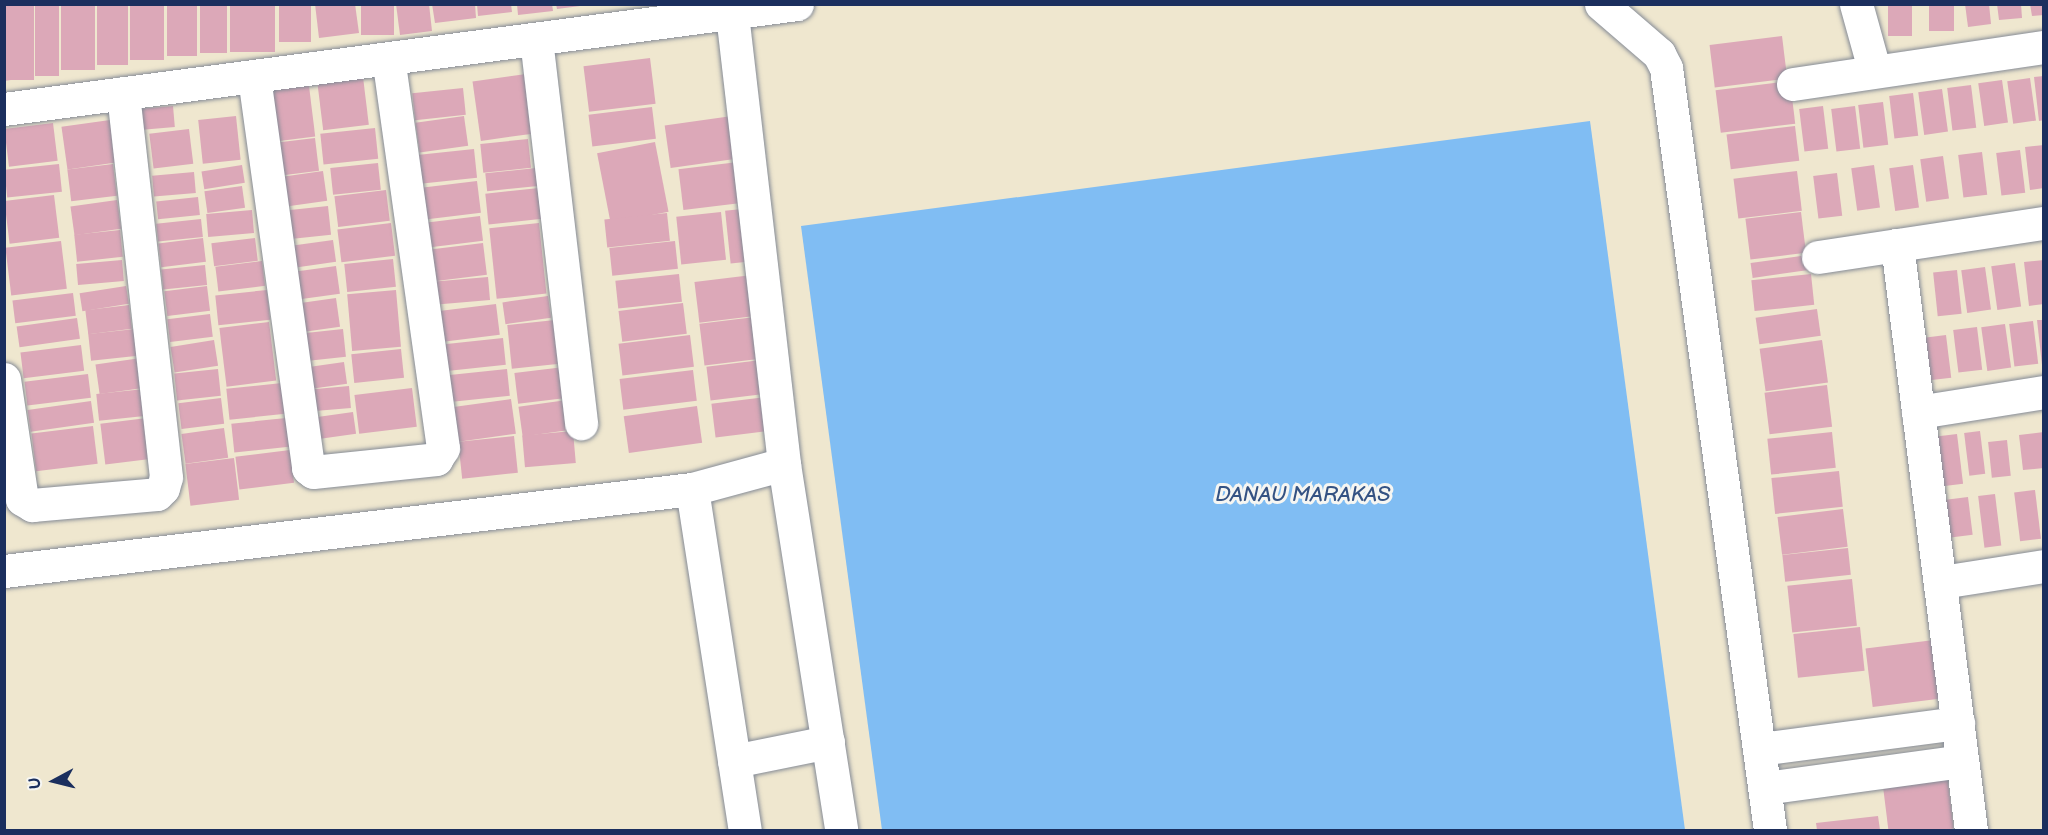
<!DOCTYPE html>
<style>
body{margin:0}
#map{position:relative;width:2048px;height:835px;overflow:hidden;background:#efe7cf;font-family:"Balsamiq Sans",sans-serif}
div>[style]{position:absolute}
.water>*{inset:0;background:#80bdf3}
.building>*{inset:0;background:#dca8b8;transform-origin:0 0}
.roads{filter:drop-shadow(0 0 2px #858b96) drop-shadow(0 0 2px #858b96)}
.minor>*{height:33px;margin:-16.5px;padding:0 16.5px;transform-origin:16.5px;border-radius:16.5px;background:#fff}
span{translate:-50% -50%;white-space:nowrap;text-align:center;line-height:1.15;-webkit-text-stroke:6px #f6f6f2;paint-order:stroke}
.water-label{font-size:21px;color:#345283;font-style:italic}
.frame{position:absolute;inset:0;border:6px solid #1b2f5e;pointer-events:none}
.north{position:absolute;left:24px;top:751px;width:60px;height:60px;-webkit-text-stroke:4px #f6f6f2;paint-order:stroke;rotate:263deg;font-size:16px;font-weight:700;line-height:24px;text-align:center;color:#1b2f5e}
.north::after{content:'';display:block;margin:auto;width:21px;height:27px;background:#1b2f5e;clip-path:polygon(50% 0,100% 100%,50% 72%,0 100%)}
</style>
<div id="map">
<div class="water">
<i style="clip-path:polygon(1590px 121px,1685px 830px,882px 830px,801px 226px)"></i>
</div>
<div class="building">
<i style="left:6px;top:4px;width:28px;height:76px"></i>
<i style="left:35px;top:4px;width:24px;height:72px"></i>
<i style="left:61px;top:4px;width:34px;height:66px"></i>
<i style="left:97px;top:4px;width:31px;height:61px"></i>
<i style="left:130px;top:4px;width:34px;height:56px"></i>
<i style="left:167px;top:4px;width:30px;height:52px"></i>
<i style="left:200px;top:4px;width:27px;height:49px"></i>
<i style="left:230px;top:4px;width:45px;height:48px"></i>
<i style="left:279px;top:4px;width:32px;height:38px"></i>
<i style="clip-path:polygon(315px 4px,355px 4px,359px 33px,319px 38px)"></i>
<i style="left:361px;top:4px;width:33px;height:31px"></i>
<i style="clip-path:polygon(396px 4px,429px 4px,432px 31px,400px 35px)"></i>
<i style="clip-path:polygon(432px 4px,475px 4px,476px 18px,435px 23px)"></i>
<i style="clip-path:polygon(477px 4px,511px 4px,512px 12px,478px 16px)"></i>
<i style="clip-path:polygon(517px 4px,552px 4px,553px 11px,518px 15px)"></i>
<i style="clip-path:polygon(556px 4px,580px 4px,580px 6px,557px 9px)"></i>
<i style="left:1888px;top:4px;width:24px;height:32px"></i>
<i style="left:1929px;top:4px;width:25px;height:27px"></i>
<i style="clip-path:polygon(1965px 4px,1989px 4px,1991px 24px,1968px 27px)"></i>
<i style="clip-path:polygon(1997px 4px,2021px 4px,2022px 18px,1999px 20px)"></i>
<i style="clip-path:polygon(2030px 4px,2044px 4px,2044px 15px,2032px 16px)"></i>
<i style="left:1782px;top:36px;width:43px;height:73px;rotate:83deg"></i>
<i style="clip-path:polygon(4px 38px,11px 80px,4px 81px)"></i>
<i style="left:650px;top:58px;width:46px;height:67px;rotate:83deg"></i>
<i style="left:526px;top:74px;width:60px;height:54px;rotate:82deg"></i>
<i style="clip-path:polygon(2044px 76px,2044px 120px,2039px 121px,2034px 77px)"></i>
<i style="left:363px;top:77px;width:48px;height:46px;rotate:83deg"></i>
<i style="left:2030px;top:78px;width:43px;height:23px;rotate:82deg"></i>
<i style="left:2002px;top:80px;width:43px;height:24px;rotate:82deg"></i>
<i style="left:1790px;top:81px;width:43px;height:75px;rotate:83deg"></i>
<i style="left:1971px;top:85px;width:43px;height:24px;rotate:83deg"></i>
<i style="left:309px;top:86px;width:51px;height:40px;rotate:83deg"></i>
<i style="left:463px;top:88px;width:27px;height:51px;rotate:84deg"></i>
<i style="left:1942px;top:89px;width:43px;height:24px;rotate:82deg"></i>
<i style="left:1913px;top:93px;width:43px;height:24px;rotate:83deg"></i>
<i style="left:1883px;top:102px;width:43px;height:25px;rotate:83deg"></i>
<i style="left:173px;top:106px;width:21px;height:41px;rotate:85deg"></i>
<i style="left:1823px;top:106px;width:43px;height:24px;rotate:83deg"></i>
<i style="left:1855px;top:106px;width:43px;height:24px;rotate:83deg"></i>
<i style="left:652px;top:107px;width:32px;height:64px;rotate:83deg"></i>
<i style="left:236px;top:116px;width:44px;height:38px;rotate:84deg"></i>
<i style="left:464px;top:116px;width:30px;height:49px;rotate:82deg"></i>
<i style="left:732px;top:116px;width:43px;height:68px;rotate:82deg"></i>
<i style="left:110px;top:120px;width:43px;height:49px;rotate:82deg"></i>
<i style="left:53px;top:123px;width:38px;height:49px;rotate:83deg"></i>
<i style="left:1795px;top:126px;width:35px;height:69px;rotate:83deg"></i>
<i style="left:375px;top:128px;width:31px;height:55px;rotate:84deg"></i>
<i style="left:189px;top:129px;width:35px;height:40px;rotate:83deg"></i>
<i style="left:315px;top:138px;width:33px;height:40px;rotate:83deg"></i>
<i style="left:528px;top:139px;width:29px;height:48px;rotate:84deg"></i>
<i style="left:655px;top:142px;width:71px;height:59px;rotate:79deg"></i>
<i style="clip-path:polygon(2044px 145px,2044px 188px,2030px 190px,2025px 147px)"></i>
<i style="left:474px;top:149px;width:29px;height:57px;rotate:84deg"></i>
<i style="left:2020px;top:150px;width:43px;height:24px;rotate:83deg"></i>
<i style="left:1982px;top:152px;width:43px;height:24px;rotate:83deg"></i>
<i style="left:1943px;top:156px;width:43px;height:23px;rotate:82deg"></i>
<i style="left:738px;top:162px;width:41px;height:60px;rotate:83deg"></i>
<i style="left:378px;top:163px;width:27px;height:48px;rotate:84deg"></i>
<i style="left:59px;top:164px;width:28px;height:55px;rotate:84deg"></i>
<i style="left:113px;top:164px;width:32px;height:46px;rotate:83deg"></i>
<i style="left:242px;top:165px;width:18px;height:41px;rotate:81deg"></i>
<i style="left:1874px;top:165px;width:43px;height:23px;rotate:82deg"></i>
<i style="left:1913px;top:165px;width:43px;height:24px;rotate:82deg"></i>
<i style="left:536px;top:168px;width:18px;height:51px;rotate:84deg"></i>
<i style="left:323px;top:171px;width:30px;height:43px;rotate:82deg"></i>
<i style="left:1797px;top:171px;width:40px;height:64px;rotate:83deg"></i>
<i style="left:194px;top:172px;width:21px;height:42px;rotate:85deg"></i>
<i style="left:1837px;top:173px;width:43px;height:24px;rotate:83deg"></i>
<i style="left:477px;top:181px;width:32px;height:56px;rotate:83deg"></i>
<i style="left:242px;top:186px;width:22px;height:38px;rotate:82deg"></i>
<i style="left:539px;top:188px;width:31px;height:54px;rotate:84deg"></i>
<i style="left:386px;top:190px;width:31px;height:52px;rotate:83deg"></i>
<i style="left:54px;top:195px;width:43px;height:50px;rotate:83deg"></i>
<i style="left:198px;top:197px;width:18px;height:42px;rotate:84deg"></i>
<i style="left:117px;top:200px;width:29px;height:47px;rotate:82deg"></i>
<i style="left:328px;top:206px;width:29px;height:43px;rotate:84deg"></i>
<i style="left:742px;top:209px;width:53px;height:17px;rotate:84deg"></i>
<i style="left:252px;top:210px;width:23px;height:46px;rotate:85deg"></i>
<i style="left:721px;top:212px;width:48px;height:45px;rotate:84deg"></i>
<i style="left:1801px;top:212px;width:41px;height:56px;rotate:83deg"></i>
<i style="left:667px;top:213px;width:28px;height:63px;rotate:84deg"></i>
<i style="left:480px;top:216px;width:25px;height:57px;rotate:83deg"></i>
<i style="left:201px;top:219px;width:18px;height:45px;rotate:84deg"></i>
<i style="left:391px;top:223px;width:33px;height:54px;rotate:83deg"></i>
<i style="left:539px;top:223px;width:71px;height:50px;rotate:84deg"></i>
<i style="left:120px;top:230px;width:27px;height:46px;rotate:84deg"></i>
<i style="left:203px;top:238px;width:24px;height:45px;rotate:83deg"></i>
<i style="left:255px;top:238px;width:23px;height:44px;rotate:83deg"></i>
<i style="left:333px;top:240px;width:22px;height:44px;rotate:82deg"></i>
<i style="left:61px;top:241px;width:48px;height:56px;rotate:83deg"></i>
<i style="left:675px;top:241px;width:28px;height:66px;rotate:84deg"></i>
<i style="left:483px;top:243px;width:32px;height:57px;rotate:83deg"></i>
<i style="left:1808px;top:255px;width:15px;height:58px;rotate:82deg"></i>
<i style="left:393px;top:259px;width:28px;height:49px;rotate:84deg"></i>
<i style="left:122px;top:260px;width:21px;height:46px;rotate:85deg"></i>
<i style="clip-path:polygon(2044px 260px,2044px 304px,2029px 306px,2024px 262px)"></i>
<i style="left:262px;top:261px;width:25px;height:47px;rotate:83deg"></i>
<i style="left:2015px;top:263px;width:44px;height:24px;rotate:82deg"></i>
<i style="left:205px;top:265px;width:20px;height:44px;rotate:84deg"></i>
<i style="left:336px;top:266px;width:28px;height:44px;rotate:82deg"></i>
<i style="left:1985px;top:267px;width:43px;height:24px;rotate:82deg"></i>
<i style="left:1957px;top:270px;width:44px;height:24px;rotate:84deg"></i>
<i style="left:679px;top:274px;width:28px;height:64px;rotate:84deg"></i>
<i style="left:1811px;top:274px;width:31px;height:60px;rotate:84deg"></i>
<i style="left:752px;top:275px;width:41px;height:58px;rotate:83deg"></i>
<i style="left:488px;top:277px;width:23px;height:53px;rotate:85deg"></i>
<i style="left:126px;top:286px;width:18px;height:47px;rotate:81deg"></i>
<i style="left:207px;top:286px;width:25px;height:43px;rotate:83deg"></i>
<i style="left:267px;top:290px;width:30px;height:52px;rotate:84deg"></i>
<i style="left:396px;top:290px;width:57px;height:49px;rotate:85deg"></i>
<i style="left:73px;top:293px;width:23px;height:61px;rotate:83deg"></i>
<i style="left:548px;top:296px;width:22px;height:46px;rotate:82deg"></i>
<i style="left:336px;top:298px;width:29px;height:43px;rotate:82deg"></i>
<i style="left:683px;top:303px;width:31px;height:65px;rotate:83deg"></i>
<i style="left:496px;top:304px;width:31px;height:57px;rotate:83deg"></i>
<i style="left:129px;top:305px;width:24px;height:44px;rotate:83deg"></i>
<i style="left:1817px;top:309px;width:27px;height:62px;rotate:82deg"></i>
<i style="left:210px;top:314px;width:23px;height:43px;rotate:83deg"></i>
<i style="left:755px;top:317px;width:42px;height:56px;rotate:83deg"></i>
<i style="left:77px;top:318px;width:21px;height:61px;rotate:82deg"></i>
<i style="left:555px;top:320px;width:44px;height:48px;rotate:84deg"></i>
<i style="clip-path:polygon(2037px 320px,2044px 320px,2044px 365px,2042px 365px)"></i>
<i style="left:2033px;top:321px;width:43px;height:24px;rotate:83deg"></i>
<i style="left:269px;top:322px;width:59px;height:50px;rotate:83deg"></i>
<i style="left:2005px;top:324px;width:44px;height:24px;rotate:82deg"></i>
<i style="left:1977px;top:327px;width:43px;height:24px;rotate:83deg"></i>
<i style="left:135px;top:329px;width:27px;height:47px;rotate:84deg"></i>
<i style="left:343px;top:329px;width:28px;height:42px;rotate:84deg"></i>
<i style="left:690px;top:335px;width:32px;height:72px;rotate:83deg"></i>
<i style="left:1946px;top:335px;width:43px;height:24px;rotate:83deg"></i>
<i style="left:503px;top:338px;width:27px;height:59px;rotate:84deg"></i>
<i style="left:214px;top:340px;width:26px;height:44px;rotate:81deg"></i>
<i style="left:1822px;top:340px;width:43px;height:63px;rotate:82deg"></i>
<i style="left:81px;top:345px;width:26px;height:61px;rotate:83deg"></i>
<i style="left:401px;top:349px;width:29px;height:50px;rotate:84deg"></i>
<i style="left:141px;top:358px;width:30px;height:46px;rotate:82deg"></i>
<i style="left:761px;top:360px;width:34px;height:55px;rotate:83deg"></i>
<i style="left:344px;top:362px;width:22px;height:39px;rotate:82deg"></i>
<i style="left:564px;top:367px;width:31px;height:50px;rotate:83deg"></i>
<i style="left:218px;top:369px;width:27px;height:44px;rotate:84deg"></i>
<i style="left:507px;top:369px;width:27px;height:60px;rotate:84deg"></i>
<i style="left:693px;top:370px;width:31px;height:74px;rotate:83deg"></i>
<i style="left:88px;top:374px;width:24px;height:64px;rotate:83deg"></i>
<i style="left:282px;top:383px;width:31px;height:56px;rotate:84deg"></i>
<i style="left:1827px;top:385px;width:42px;height:63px;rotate:83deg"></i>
<i style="left:349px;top:386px;width:22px;height:42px;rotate:85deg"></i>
<i style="left:412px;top:388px;width:39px;height:58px;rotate:83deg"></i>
<i style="left:144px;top:389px;width:27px;height:48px;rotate:84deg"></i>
<i style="left:767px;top:397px;width:34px;height:56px;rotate:83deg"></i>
<i style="left:221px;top:398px;width:26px;height:43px;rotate:83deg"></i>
<i style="left:511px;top:399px;width:35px;height:58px;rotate:82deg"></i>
<i style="left:567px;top:400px;width:30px;height:49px;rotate:82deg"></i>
<i style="left:91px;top:401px;width:22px;height:64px;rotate:82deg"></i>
<i style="left:697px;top:406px;width:37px;height:74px;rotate:82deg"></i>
<i style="left:353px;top:412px;width:22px;height:43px;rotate:82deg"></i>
<i style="left:147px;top:418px;width:41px;height:47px;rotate:83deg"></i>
<i style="left:286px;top:418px;width:29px;height:55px;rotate:84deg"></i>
<i style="left:93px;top:426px;width:38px;height:62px;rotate:83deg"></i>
<i style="left:224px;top:428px;width:30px;height:43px;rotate:82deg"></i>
<i style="left:573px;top:431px;width:32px;height:51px;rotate:85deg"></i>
<i style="left:1980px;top:431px;width:43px;height:16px;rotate:83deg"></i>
<i style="left:1832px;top:432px;width:36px;height:65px;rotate:84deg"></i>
<i style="clip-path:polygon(2044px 432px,2044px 468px,2023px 470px,2019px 435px)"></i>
<i style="left:1957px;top:434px;width:50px;height:27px;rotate:83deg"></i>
<i style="left:514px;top:436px;width:37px;height:56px;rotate:84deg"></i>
<i style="left:2007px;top:440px;width:36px;height:19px;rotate:84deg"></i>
<i style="left:290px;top:450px;width:33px;height:55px;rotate:83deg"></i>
<i style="left:234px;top:458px;width:42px;height:49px;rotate:83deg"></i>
<i style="left:1839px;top:471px;width:36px;height:68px;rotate:84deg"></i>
<i style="left:2035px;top:490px;width:49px;height:21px;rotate:83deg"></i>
<i style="left:1995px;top:494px;width:52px;height:17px;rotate:83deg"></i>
<i style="left:1968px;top:497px;width:38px;height:26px;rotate:83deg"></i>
<i style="left:1843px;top:509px;width:38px;height:66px;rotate:83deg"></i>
<i style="left:1848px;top:548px;width:27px;height:66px;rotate:84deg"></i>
<i style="left:1852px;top:579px;width:47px;height:65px;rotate:84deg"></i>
<i style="left:1860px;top:627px;width:44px;height:67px;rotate:84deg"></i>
<i style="left:1934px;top:640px;width:59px;height:69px;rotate:83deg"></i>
<i style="left:1947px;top:774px;width:55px;height:65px;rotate:83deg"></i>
<i style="clip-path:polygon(1878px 816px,1880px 830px,1817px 830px,1816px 823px)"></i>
</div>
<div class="roads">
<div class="minor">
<i style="left:1601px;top:4px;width:77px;rotate:40.8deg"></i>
<i style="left:1659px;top:54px;width:16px;rotate:63deg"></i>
<i style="left:1666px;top:68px;width:769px;rotate:82.23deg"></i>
<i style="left:1856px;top:4px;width:67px;rotate:74.5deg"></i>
<i style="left:732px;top:14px;width:453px;rotate:83.4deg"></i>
<i style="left:784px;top:464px;width:370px;rotate:81.1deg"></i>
<i style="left:536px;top:39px;width:387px;rotate:83.3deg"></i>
<i style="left:254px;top:77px;width:395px;rotate:82.1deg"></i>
<i style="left:308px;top:468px;width:6px;rotate:39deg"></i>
<i style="left:313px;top:472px;width:124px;rotate:-6deg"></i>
<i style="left:436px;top:459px;width:13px;rotate:-58deg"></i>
<i style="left:443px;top:448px;width:393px;rotate:-98deg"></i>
<i style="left:1793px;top:84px;width:254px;rotate:-8.4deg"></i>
<i style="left:4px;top:109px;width:800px;rotate:-7.54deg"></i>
<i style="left:1897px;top:245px;width:590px;rotate:82.79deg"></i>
<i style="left:1818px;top:257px;width:229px;rotate:-8.6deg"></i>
<i style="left:4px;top:379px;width:121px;rotate:81.5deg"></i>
<i style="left:22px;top:499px;width:12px;rotate:31deg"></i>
<i style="left:32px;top:505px;width:125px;rotate:-5deg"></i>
<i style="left:157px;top:494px;width:8px;rotate:-45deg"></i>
<i style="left:163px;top:488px;width:11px;rotate:-75deg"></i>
<i style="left:166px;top:477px;width:386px;rotate:-96.4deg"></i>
<i style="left:1918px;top:412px;width:128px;rotate:-9deg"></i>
<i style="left:692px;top:489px;width:345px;rotate:81.2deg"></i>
<i style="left:4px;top:571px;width:693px;rotate:-6.8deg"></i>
<i style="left:692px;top:489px;width:95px;rotate:-15.2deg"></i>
<i style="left:1942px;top:582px;width:103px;rotate:-8.9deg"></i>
<i style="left:1760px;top:749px;width:200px;rotate:-7.5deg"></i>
<i style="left:734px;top:761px;width:96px;rotate:-11.4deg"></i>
<i style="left:1765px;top:788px;width:199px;rotate:-7.8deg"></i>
</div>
</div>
<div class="water-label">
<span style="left:1303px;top:495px">DANAU MARAKAS</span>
</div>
<div class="frame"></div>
<div class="north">U</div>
</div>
